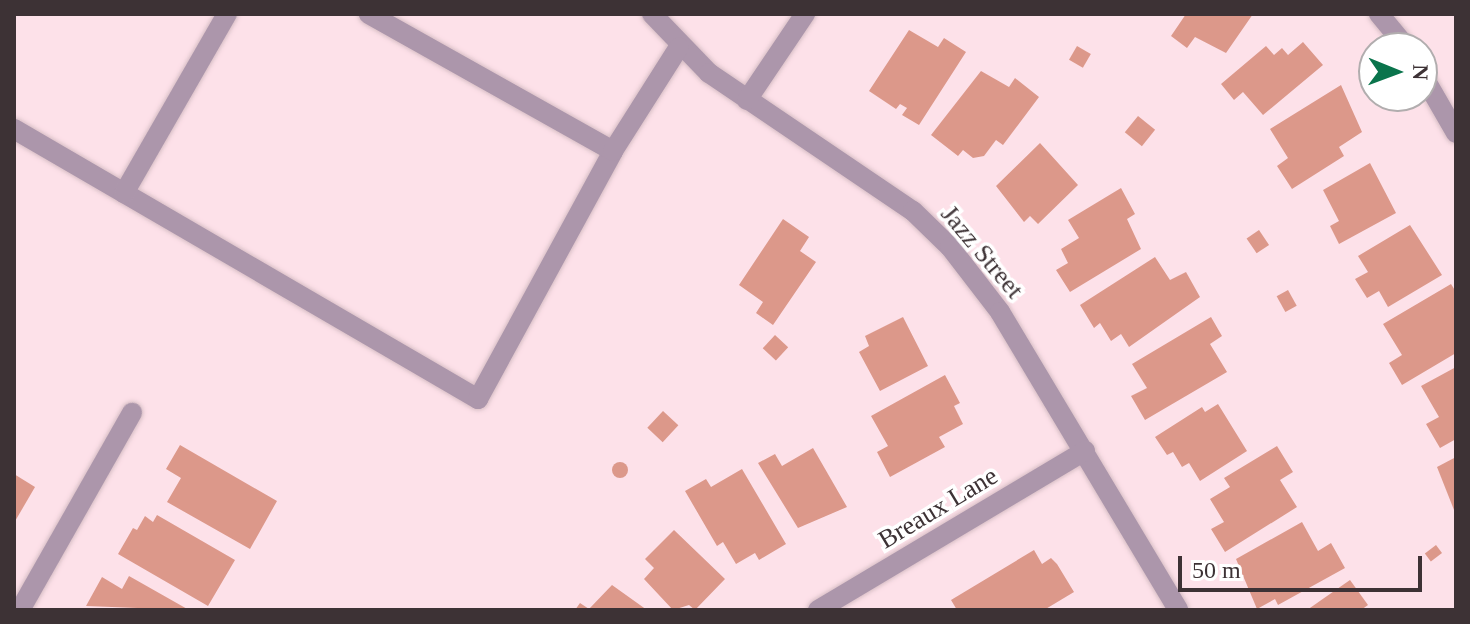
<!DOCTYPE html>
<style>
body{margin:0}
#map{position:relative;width:1470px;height:624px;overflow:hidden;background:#fde1e9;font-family:"Times New Roman",serif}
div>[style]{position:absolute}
.building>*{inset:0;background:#dc988a;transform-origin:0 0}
.round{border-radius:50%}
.roads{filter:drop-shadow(0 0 2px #d7bec5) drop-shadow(0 0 2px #d7bec5)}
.street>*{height:20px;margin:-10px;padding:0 10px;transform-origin:10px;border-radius:10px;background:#ac96ab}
span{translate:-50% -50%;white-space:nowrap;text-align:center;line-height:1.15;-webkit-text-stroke:7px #fff;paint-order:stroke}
.street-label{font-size:26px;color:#3d3235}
.frame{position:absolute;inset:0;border:16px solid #3d3235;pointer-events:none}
.north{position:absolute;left:1358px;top:32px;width:80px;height:80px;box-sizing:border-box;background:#fff;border:2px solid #b1adae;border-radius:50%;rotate:91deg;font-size:22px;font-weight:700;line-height:32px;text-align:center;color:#3d3235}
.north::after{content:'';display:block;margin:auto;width:28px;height:36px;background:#0a744c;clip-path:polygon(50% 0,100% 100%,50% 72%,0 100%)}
.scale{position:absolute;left:1178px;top:556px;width:244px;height:36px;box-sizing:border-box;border:4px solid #3d3235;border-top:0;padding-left:10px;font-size:24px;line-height:28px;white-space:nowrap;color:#3d3235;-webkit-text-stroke:6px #fff;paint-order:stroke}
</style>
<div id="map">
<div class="building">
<i style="clip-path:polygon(1186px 14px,1253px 14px,1226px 53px,1195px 37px,1187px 48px,1171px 36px)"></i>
<i style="clip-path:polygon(909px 30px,938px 47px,944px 38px,966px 52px,919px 125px,902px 115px,907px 108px,900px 104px,896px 109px,869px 91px)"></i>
<i style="clip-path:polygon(1303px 42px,1323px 65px,1263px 115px,1243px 92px,1234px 100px,1221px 84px,1266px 46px,1274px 55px,1282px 48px,1288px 55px)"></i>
<i style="left:1077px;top:46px;width:16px;height:16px;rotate:30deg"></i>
<i style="clip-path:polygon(981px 71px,1009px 87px,1015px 78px,1039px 97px,1003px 145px,996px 140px,984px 156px,973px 158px,963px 150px,958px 156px,931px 135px)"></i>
<i style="clip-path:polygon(1341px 85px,1362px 132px,1339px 147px,1344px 156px,1292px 189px,1277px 166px,1288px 158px,1270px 129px)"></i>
<i style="left:1138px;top:116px;width:22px;height:21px;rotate:39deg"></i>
<i style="clip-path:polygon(1040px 143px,1078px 185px,1038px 224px,1030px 216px,1024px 222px,996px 186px)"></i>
<i style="clip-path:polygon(1370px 163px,1396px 213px,1339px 244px,1330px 226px,1339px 221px,1323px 190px)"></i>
<i style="clip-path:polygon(1121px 188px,1135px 214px,1127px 219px,1141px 249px,1070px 292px,1056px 270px,1068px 263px,1061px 249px,1079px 238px,1068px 220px)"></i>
<i style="clip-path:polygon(783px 219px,809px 237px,800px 251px,816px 262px,773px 325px,756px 313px,763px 302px,739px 285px)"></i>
<i style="clip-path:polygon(1410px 225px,1442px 275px,1388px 307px,1379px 291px,1367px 298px,1355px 279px,1368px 272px,1358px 256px)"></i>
<i style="left:1259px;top:230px;width:18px;height:15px;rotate:56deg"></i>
<i style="clip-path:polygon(1155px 257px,1170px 280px,1186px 272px,1200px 297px,1129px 347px,1121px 334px,1111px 341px,1100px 323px,1094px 328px,1080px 305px)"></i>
<i style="clip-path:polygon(1451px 284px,1456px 292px,1456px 353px,1402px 385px,1389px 363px,1402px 355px,1383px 324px)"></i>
<i style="left:1288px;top:290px;width:18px;height:13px;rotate:61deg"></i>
<i style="clip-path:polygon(903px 317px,928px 366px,880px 391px,859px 352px,869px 346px,865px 336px)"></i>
<i style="clip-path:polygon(1211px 317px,1222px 336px,1210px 344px,1227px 372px,1145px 420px,1131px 396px,1147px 388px,1132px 364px)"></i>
<i style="left:775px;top:335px;width:18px;height:18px;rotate:43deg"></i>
<i style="clip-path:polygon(1456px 367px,1456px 439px,1440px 448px,1426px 424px,1439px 417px,1421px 386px)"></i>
<i style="clip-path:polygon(945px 375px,960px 403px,954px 406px,963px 424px,939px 437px,945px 447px,890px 477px,877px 452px,888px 446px,871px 416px)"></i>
<i style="clip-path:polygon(1218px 404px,1247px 451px,1200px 481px,1189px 463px,1182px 467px,1173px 452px,1167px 455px,1155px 437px,1202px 407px,1205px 412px)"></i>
<i style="left:663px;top:411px;width:21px;height:23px;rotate:43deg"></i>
<i style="clip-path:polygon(180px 445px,277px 501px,250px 549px,167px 502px,181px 478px,166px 469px)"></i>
<i style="clip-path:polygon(1277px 446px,1293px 472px,1280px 480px,1297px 507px,1225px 552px,1211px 529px,1224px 522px,1210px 499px,1230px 487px,1224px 478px)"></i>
<i style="clip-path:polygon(813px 448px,847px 507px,798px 528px,758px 463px,775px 454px,782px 466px)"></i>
<i style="clip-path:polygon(1456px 457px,1456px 515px,1437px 467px)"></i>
<i class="round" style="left:612px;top:462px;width:16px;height:16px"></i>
<i style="clip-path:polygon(742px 469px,786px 544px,759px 560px,755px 553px,736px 564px,723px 542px,717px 546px,685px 491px,706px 479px,711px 487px)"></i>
<i style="clip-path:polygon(14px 474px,35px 487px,14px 523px)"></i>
<i style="clip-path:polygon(157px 515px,235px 560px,208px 606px,118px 554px,133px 528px,137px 530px,145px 516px,153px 522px)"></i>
<i style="clip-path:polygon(1302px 522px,1318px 551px,1331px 543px,1345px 568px,1278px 605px,1275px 599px,1257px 609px,1236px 559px)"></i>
<i style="clip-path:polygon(674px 530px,725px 579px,695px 610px,689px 605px,673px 610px,644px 579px,654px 568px,645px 559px)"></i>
<i style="left:1436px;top:545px;width:10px;height:14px;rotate:53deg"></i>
<i style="clip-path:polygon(1034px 550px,1042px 564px,1051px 558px,1057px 564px,1074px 592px,1044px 610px,957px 610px,951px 600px)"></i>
<i style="clip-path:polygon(129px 576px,189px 610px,86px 606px,102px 577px,122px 589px)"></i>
<i style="clip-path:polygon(1350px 580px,1368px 605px,1361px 610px,1307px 610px)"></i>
<i style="clip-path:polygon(612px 585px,647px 610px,575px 610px,580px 603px,589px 609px)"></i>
</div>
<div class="roads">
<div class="street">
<i style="left:652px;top:14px;width:82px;rotate:46deg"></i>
<i style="left:709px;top:73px;width:246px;rotate:34.1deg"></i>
<i style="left:913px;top:211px;width:52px;rotate:44.2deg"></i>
<i style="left:950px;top:247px;width:82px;rotate:52.4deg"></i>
<i style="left:1000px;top:312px;width:347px;rotate:59.1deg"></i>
<i style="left:1379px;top:14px;width:44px;rotate:50.5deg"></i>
<i style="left:1422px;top:74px;width:68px;rotate:60deg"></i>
<i style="left:747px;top:100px;width:104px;rotate:-56deg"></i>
<i style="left:14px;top:129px;width:537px;rotate:30.19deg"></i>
<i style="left:478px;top:399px;width:282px;rotate:-61.4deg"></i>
<i style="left:613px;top:151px;width:280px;rotate:-150.7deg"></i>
<i style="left:613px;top:151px;width:123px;rotate:-57.6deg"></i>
<i style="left:124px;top:193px;width:207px;rotate:-60.1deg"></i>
<i style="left:20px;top:610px;width:227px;rotate:-60.4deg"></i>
<i style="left:818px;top:610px;width:311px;rotate:-30.8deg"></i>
</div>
</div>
<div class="street-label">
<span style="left:982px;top:252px;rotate:50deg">Jazz Street</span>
<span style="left:938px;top:508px;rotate:-31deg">Breaux Lane</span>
</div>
<div class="frame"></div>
<div class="north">N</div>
<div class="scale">50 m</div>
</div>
